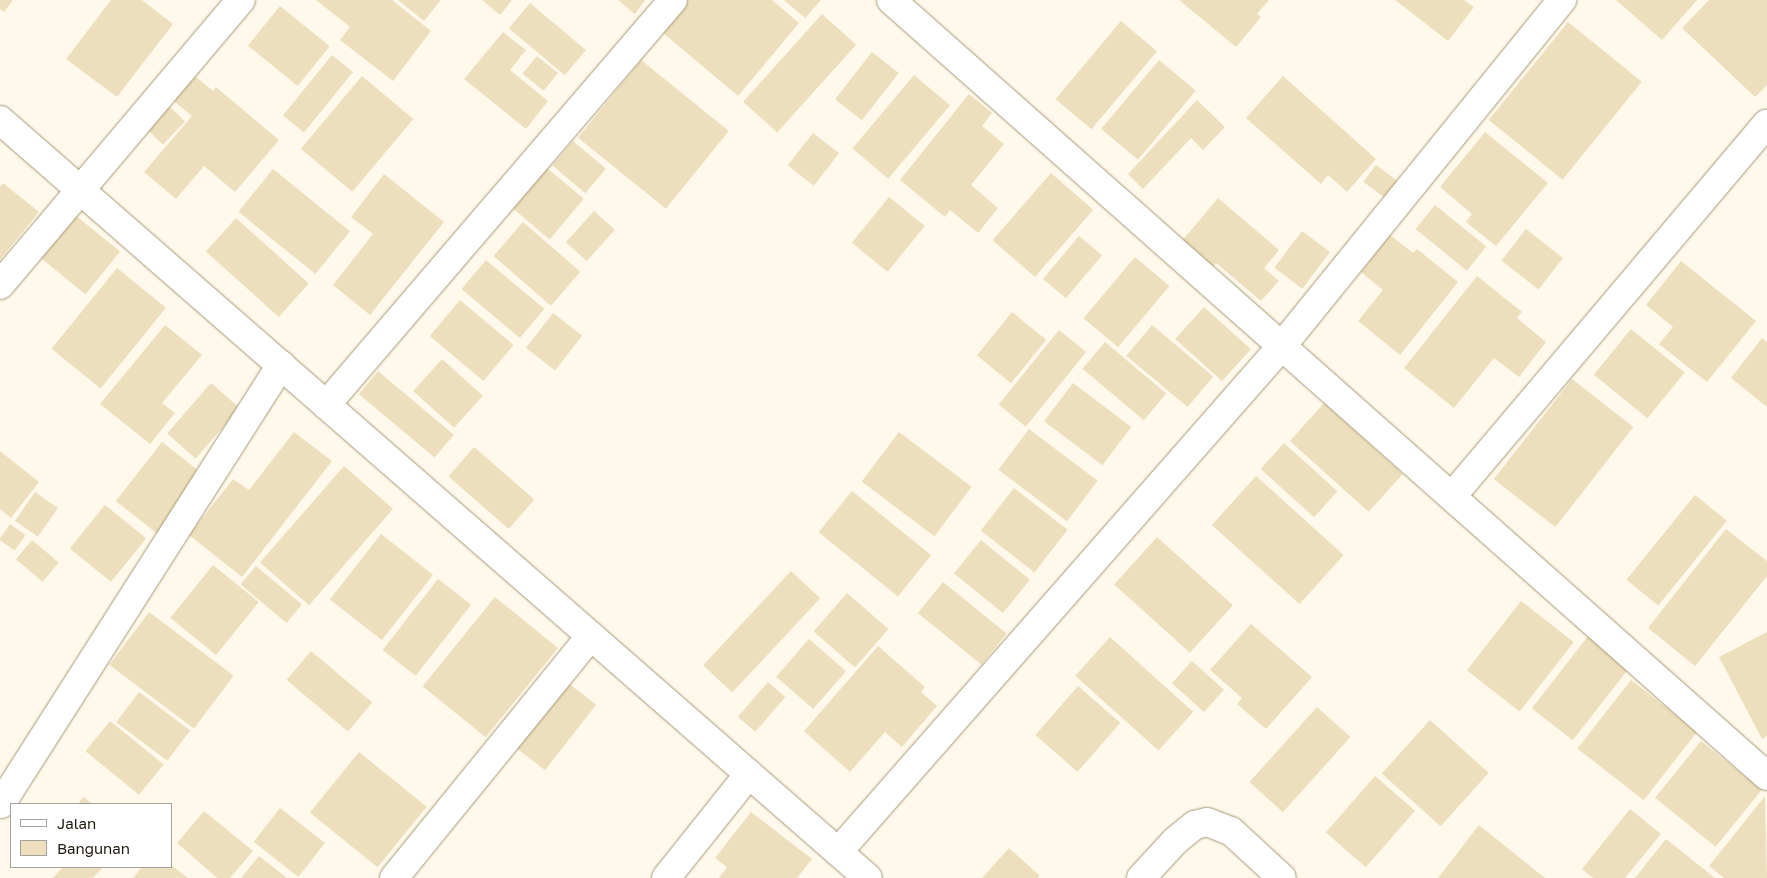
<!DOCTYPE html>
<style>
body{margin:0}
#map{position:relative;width:1767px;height:878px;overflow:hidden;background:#fff9ec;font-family:"Golos Text",sans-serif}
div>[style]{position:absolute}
.building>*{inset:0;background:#eddfbd;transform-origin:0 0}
.roads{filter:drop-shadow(0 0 1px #a59878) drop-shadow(0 0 1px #a59878)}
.minor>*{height:28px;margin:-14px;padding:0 14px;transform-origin:14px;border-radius:14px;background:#fff}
span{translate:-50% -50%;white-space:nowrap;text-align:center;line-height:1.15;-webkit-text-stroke:4px #fff;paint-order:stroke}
.legend{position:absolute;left:10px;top:803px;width:162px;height:65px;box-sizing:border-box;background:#fff;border:1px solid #a5a39e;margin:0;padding:6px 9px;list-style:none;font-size:15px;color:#1e190d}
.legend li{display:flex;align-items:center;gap:10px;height:25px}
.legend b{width:25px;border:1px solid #a5a39e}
</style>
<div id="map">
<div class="building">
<i style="clip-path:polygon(0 0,13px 0,4px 12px,0 9px)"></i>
<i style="clip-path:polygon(111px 0,142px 0,173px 24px,117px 97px,66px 59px)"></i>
<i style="clip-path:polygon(316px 0,392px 0,431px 31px,393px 81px,340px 40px,350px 27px)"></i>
<i style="clip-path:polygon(398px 0,441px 0,424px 21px)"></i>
<i style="clip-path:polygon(482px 0,512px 0,500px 15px)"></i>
<i style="clip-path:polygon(618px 0,645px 0,635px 14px)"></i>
<i style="clip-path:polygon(689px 0,772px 0,799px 23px,738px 96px,662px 32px)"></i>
<i style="clip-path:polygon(784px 0,821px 0,805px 18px)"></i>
<i style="clip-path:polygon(1179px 0,1269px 0,1257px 14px,1261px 17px,1236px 47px)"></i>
<i style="clip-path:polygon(1395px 0,1464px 0,1474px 7px,1448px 41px)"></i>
<i style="clip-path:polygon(1616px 0,1697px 0,1662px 40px)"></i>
<i style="clip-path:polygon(1709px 0,1767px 0,1767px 85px,1755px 97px,1682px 28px)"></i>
<i style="left:530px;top:3px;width:73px;height:33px;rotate:40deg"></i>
<i style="left:280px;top:6px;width:64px;height:51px;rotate:39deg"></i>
<i style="left:822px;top:14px;width:46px;height:118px;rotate:42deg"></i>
<i style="left:1121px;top:21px;width:47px;height:102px;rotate:40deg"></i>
<i style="left:1568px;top:22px;width:95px;height:126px;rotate:39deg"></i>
<i style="clip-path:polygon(503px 32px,526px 50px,510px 70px,548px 101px,526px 129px,464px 79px)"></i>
<i style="left:872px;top:52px;width:34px;height:60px;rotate:38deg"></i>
<i style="left:332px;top:55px;width:27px;height:78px;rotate:39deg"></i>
<i style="left:537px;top:56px;width:27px;height:23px;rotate:39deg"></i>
<i style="left:641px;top:60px;width:113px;height:100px;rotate:39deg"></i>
<i style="left:1159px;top:60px;width:48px;height:90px;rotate:40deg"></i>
<i style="left:914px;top:75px;width:47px;height:96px;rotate:40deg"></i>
<i style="clip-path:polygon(195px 76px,213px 91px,216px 87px,279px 140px,235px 192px,204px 166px,176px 199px,144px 172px,192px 116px,174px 101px)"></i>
<i style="left:362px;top:76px;width:67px;height:95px;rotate:40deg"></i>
<i style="clip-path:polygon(1283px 76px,1376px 159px,1347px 192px,1328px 175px,1321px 184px,1246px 118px)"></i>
<i style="clip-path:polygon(969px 94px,992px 113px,982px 126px,1004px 144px,971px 185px,998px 208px,978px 233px,950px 210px,945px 217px,900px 180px)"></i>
<i style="clip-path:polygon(1197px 100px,1225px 127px,1203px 150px,1191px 138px,1143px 189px,1128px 174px)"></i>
<i style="left:165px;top:102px;width:28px;height:32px;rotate:44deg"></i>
<i style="clip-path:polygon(1485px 132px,1548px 183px,1496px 246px,1466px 222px,1472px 214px,1440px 187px)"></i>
<i style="left:813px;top:133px;width:33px;height:41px;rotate:38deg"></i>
<i style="left:573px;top:141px;width:43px;height:32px;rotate:40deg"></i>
<i style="left:1376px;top:165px;width:35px;height:21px;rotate:37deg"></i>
<i style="left:547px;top:168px;width:48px;height:53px;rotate:40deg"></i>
<i style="left:273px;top:169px;width:99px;height:55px;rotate:39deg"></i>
<i style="left:1051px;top:173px;width:56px;height:89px;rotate:41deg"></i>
<i style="clip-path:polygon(384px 174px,444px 222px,370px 315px,333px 285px,373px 234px,351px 217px)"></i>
<i style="clip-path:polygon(3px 183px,39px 212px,0 260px,0 187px)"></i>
<i style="left:889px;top:197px;width:46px;height:59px;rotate:39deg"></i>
<i style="clip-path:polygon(1218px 198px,1279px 250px,1264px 268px,1279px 281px,1261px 301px,1216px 263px,1211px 268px,1181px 242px)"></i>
<i style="left:1435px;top:205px;width:66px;height:31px;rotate:39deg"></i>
<i style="left:594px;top:211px;width:28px;height:42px;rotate:42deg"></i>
<i style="left:75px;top:215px;width:58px;height:55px;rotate:39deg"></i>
<i style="left:236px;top:218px;width:98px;height:45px;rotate:42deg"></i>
<i style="left:523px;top:222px;width:76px;height:45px;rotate:41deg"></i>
<i style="left:1526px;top:229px;width:47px;height:40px;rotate:38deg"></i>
<i style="left:1302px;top:231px;width:35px;height:46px;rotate:37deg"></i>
<i style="clip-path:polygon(1390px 235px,1413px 253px,1417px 249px,1458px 282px,1400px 355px,1358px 321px,1383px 290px,1361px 272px)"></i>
<i style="left:1079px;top:236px;width:30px;height:56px;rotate:40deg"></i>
<i style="left:1135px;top:257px;width:45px;height:80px;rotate:40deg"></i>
<i style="left:486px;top:260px;width:76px;height:38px;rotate:40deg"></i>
<i style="clip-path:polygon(1681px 261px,1756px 321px,1707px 382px,1659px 344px,1673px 327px,1646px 305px)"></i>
<i style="left:117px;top:268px;width:63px;height:104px;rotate:39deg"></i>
<i style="clip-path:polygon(1477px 276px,1522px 312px,1517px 318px,1546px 342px,1519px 377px,1494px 358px,1454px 408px,1404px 368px)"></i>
<i style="left:460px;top:300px;width:70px;height:47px;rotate:40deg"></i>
<i style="left:1204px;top:307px;width:63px;height:43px;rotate:42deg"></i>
<i style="left:1012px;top:312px;width:44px;height:56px;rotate:39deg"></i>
<i style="left:553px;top:313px;width:37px;height:44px;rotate:38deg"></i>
<i style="clip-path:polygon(165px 325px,202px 355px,162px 403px,175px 413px,150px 444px,100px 404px)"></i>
<i style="left:1152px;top:325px;width:80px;height:40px;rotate:40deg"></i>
<i style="left:1631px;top:329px;width:69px;height:59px;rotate:39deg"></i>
<i style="left:1059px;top:330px;width:35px;height:96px;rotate:39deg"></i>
<i style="clip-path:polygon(1762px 338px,1767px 342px,1767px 407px,1731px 378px)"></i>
<i style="left:1105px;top:342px;width:80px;height:35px;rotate:40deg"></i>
<i style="left:442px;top:359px;width:55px;height:43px;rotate:42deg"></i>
<i style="left:378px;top:371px;width:99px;height:30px;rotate:40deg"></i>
<i style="left:1572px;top:379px;width:78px;height:127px;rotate:38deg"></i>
<i style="left:211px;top:383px;width:38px;height:67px;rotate:41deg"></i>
<i style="left:1073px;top:383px;width:73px;height:48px;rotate:37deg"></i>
<i style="left:1324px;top:403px;width:106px;height:51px;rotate:42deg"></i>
<i style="left:1029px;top:429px;width:86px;height:51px;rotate:37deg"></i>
<i style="clip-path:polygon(294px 432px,332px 461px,242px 577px,189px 535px,233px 479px,249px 490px)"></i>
<i style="left:899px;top:432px;width:91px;height:62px;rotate:37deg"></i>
<i style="left:162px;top:442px;width:53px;height:75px;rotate:38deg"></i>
<i style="left:1284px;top:443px;width:72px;height:35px;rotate:42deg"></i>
<i style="left:474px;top:447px;width:80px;height:39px;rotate:41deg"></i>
<i style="clip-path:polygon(0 451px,39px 482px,11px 518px,0 509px)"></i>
<i style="left:344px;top:466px;width:65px;height:128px;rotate:41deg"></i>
<i style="left:1256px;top:476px;width:118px;height:66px;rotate:42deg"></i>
<i style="left:1014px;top:488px;width:68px;height:54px;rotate:38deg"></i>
<i style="left:852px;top:491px;width:102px;height:53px;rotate:39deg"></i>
<i style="left:35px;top:492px;width:28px;height:35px;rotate:35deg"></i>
<i style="left:1695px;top:495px;width:41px;height:109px;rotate:39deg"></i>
<i style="left:105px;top:505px;width:53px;height:56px;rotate:39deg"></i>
<i style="left:10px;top:524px;width:19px;height:19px;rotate:35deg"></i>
<i style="clip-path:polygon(1726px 529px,1767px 561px,1767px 576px,1695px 666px,1648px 628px)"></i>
<i style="left:381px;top:534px;width:66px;height:83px;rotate:38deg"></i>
<i style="left:1157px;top:537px;width:102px;height:64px;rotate:42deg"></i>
<i style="left:32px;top:540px;width:35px;height:25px;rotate:40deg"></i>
<i style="left:981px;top:540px;width:63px;height:43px;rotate:39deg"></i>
<i style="left:213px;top:565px;width:59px;height:68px;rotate:39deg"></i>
<i style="left:256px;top:566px;width:60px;height:24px;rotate:40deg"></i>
<i style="left:791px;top:571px;width:40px;height:129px;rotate:43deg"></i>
<i style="left:438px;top:579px;width:42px;height:90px;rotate:38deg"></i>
<i style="left:943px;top:582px;width:82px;height:40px;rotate:39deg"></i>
<i style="left:847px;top:593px;width:55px;height:51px;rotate:41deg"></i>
<i style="left:495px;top:597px;width:81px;height:115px;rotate:39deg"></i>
<i style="left:1521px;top:601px;width:67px;height:88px;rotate:38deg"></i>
<i style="left:149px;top:612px;width:106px;height:66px;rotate:37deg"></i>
<i style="clip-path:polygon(1251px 624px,1312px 677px,1266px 729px,1237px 704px,1242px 698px,1210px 670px)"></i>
<i style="clip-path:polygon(1767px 632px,1767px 736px,1762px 739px,1719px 657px)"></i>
<i style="left:1589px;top:635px;width:52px;height:93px;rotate:38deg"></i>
<i style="left:1110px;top:637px;width:112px;height:52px;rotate:42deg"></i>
<i style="left:809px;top:639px;width:49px;height:50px;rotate:41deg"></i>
<i style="clip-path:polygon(878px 646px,925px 687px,921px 692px,937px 706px,902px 747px,885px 732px,850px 772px,804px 731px)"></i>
<i style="left:311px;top:651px;width:80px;height:38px;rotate:40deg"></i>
<i style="left:1192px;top:661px;width:43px;height:30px;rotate:42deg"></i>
<i style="left:563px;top:679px;width:42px;height:83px;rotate:38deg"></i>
<i style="left:1631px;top:680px;width:84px;height:87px;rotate:38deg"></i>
<i style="left:768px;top:682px;width:23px;height:46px;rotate:41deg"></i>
<i style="left:1078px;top:686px;width:56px;height:65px;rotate:41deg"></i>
<i style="left:139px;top:692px;width:64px;height:38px;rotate:37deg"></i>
<i style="left:1317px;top:707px;width:45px;height:101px;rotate:42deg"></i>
<i style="left:1430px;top:720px;width:79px;height:72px;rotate:42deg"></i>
<i style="left:110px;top:721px;width:69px;height:39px;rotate:39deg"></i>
<i style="left:1701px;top:741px;width:78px;height:73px;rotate:39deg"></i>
<i style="left:359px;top:752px;width:87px;height:78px;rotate:39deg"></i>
<i style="left:1375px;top:776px;width:53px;height:75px;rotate:41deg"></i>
<i style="clip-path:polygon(1765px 796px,1767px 878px,1724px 878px,1709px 866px)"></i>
<i style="clip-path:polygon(83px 797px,93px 804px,78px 804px)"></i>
<i style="left:280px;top:808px;width:57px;height:43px;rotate:38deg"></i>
<i style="clip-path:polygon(1630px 809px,1661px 834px,1625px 878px,1593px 878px,1582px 869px)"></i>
<i style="clip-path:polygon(204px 811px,253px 851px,230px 878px,217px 878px,177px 843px)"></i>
<i style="clip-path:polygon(751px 812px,812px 859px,797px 878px,719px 878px,727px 867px,715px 858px)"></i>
<i style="clip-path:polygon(1479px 825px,1545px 878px,1438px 878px)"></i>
<i style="clip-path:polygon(1666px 839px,1715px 878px,1635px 878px)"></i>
<i style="clip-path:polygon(1009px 848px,1040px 876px,1037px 878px,982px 878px)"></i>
<i style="clip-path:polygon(259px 856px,287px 878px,241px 878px)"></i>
<i style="clip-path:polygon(171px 865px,188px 878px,133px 878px,142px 867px)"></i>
<i style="clip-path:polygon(63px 867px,103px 867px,93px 878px,53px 878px)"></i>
</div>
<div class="roads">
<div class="minor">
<i style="left:891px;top:0;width:1170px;rotate:41.54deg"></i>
<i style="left:0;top:120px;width:1152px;rotate:41.13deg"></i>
<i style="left:0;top:285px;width:373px;rotate:-49.8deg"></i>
<i style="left:326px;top:405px;width:533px;rotate:-49.41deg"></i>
<i style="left:1453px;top:495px;width:486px;rotate:-49.8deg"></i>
<i style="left:1px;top:804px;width:521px;rotate:-57.47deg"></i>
<i style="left:838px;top:852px;width:672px;rotate:-48.74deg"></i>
<i style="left:1281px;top:347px;width:447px;rotate:-51deg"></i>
<i style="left:394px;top:878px;width:312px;rotate:-50.9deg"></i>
<i style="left:666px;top:878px;width:133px;rotate:-51.4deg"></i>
<i style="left:1141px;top:878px;width:50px;rotate:-47.4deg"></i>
<i style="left:1175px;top:841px;width:26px;rotate:-39deg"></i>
<i style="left:1195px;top:825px;width:12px;rotate:-14deg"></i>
<i style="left:1207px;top:822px;width:26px;rotate:21deg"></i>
<i style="left:1231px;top:831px;width:69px;rotate:42.7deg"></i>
</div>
</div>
<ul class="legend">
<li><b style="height:6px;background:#fff"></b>Jalan</li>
<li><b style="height:14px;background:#eddfbd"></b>Bangunan</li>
</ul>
</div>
